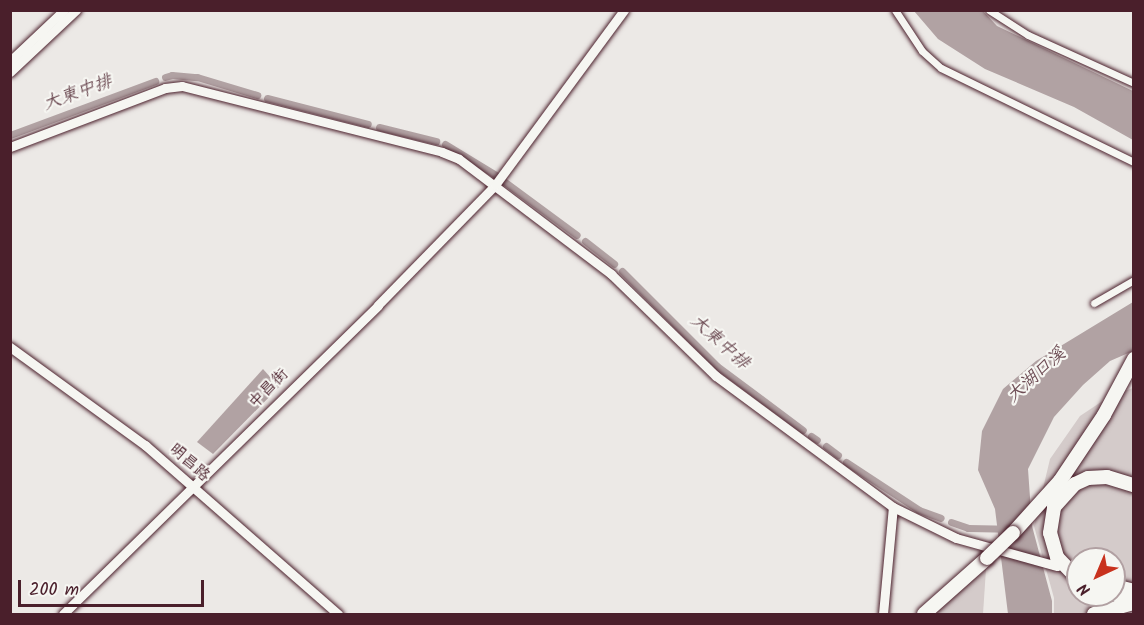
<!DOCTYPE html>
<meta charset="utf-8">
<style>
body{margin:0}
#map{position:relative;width:1144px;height:625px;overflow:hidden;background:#ece9e6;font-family:Kalam,"LXGW WenKai TC",sans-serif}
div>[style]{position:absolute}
.green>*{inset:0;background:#d4cbca}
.water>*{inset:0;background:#b1a2a3}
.canal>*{height:7px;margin:-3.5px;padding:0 3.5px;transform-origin:3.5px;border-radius:3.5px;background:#b1a2a3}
.roads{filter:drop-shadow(0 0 2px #4a1f2b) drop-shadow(0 0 2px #4a1f2b)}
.minor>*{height:7px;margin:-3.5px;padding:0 3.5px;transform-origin:3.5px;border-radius:3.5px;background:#f6f6f2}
.tertiary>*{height:9px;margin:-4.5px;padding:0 4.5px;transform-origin:4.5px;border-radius:4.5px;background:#f6f6f2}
.motorway>*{height:14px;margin:-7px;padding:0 7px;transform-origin:7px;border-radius:7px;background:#f6f6f2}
.bridges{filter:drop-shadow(0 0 2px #4a1f2b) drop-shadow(0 0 2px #4a1f2b)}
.motorway-bridge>*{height:14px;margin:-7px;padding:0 7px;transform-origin:7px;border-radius:7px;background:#f6f6f2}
span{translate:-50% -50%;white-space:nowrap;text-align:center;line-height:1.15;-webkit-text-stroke:4.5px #f6f6f2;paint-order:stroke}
.street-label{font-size:16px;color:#4a1f2b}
.water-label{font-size:18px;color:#6e4d55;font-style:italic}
.frame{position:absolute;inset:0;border:12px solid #4a1f2b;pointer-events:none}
.north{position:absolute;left:1066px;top:547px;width:60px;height:60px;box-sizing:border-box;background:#f6f6f2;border:2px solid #b1a0a2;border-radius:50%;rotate:224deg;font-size:16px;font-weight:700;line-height:24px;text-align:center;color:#4a1f2b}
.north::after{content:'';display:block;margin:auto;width:21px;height:27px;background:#c8321e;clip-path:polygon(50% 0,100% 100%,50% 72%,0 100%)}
.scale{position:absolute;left:18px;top:580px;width:186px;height:27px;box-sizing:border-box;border:3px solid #4a1f2b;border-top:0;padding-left:8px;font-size:18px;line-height:21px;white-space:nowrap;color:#4a1f2b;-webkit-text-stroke:4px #f6f6f2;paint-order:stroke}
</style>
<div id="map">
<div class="green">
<i style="clip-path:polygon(1133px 388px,1133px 594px,1114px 591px,1114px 559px,1078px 559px,1078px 573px,1045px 532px,1078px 584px,1078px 595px,1102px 595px,1118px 599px,1118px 606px,1087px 614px,1054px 614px,1054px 598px,1034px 526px,1050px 459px,1080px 416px,1110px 396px)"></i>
<i style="clip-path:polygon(986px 569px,983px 614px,930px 614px)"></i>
</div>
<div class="water">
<i style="clip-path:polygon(914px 11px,983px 11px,997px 26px,1133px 91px,1133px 140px,1074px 107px,985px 69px,938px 39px)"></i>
<i style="clip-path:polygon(1133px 302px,1133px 351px,1110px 361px,1083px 385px,1054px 417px,1028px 469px,1032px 526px,1052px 601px,1052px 614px,1008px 614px,995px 509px,978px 470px,982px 431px,1003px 389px,1036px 361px)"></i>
<i style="clip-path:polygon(263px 369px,279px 387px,213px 454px,197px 442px)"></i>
</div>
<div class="canal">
<i style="left:165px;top:77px;width:7px;rotate:-16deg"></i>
<i style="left:172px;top:75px;width:25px;rotate:5deg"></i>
<i style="left:197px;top:77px;width:63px;rotate:16.7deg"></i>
<i style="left:267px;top:98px;width:104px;rotate:14.4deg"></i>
<i style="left:379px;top:127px;width:59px;rotate:13.8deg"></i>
<i style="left:10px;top:135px;width:155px;rotate:-20.4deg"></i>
<i style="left:445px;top:144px;width:60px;rotate:31.3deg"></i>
<i style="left:505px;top:182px;width:89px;rotate:36.4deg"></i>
<i style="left:585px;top:241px;width:37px;rotate:38deg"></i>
<i style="left:622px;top:271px;width:134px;rotate:45deg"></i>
<i style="left:717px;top:366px;width:107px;rotate:36.7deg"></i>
<i style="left:811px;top:436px;width:7px;rotate:34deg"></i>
<i style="left:826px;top:446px;width:15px;rotate:37deg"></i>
<i style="left:846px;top:462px;width:87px;rotate:33.3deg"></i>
<i style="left:919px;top:510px;width:23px;rotate:20deg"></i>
<i style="left:951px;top:522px;width:18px;rotate:19deg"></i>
<i style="left:968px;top:528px;width:39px;rotate:1deg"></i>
</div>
<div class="roads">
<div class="minor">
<i style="left:895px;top:10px;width:49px;rotate:56.6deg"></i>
<i style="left:922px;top:51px;width:25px;rotate:42deg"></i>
<i style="left:941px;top:68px;width:215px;rotate:26deg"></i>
<i style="left:989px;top:10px;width:46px;rotate:32.7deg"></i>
<i style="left:1028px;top:35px;width:116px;rotate:24.4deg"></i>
<i style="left:1094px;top:303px;width:46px;rotate:-29.9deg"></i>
</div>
<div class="tertiary">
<i style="left:10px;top:61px;width:74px;rotate:-43.4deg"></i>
<i style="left:10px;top:72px;width:91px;rotate:-43.2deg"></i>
<i style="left:10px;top:147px;width:166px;rotate:-20.8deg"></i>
<i style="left:165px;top:88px;width:17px;rotate:-7deg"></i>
<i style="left:182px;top:86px;width:268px;rotate:14.2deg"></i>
<i style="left:442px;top:152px;width:18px;rotate:22deg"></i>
<i style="left:459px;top:159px;width:191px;rotate:37.1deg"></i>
<i style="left:611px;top:274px;width:146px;rotate:44.2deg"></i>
<i style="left:716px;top:376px;width:220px;rotate:36.5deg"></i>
<i style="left:893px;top:507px;width:70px;rotate:26.2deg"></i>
<i style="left:956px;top:538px;width:105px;rotate:15.5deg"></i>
<i style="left:10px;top:347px;width:167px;rotate:36deg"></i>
<i style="left:145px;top:445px;width:257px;rotate:41.2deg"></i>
<i style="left:1114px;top:583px;width:21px;rotate:14deg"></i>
<i style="left:63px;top:614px;width:441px;rotate:-44.4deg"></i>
<i style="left:378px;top:305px;width:168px;rotate:-45.7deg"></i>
<i style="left:495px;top:185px;width:217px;rotate:-53.6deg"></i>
<i style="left:883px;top:614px;width:107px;rotate:-84.7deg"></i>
</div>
<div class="motorway">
<i style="left:1013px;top:533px;width:70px;rotate:-47.9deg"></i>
<i style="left:1060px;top:481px;width:79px;rotate:-56.3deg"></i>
<i style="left:1104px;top:415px;width:64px;rotate:-61.8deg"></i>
<i style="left:1078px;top:579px;width:30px;rotate:-134deg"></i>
<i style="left:1057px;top:557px;width:25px;rotate:-106deg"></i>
<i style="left:1050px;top:533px;width:26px;rotate:-81deg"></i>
<i style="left:1054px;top:507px;width:31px;rotate:-48deg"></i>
<i style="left:1075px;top:484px;width:14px;rotate:-25deg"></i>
<i style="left:1088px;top:478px;width:19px;rotate:-3deg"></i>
<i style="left:1107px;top:477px;width:28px;rotate:17deg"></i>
<i style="left:1114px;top:594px;width:20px;rotate:6deg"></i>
<i style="left:924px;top:614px;width:84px;rotate:-41.6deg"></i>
<i style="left:1094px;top:614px;width:41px;rotate:-15.4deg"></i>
</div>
</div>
<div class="bridges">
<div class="motorway-bridge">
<i style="left:987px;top:558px;width:36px;rotate:-44deg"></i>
</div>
</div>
<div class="street-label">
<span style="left:269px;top:389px;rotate:-45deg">中昌街</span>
<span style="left:189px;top:463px;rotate:41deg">明昌路</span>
</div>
<div class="water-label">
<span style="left:78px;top:94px;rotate:-20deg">大東中排</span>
<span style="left:719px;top:343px;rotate:42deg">大東中排</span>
<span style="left:1037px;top:376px;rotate:-42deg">大湖口溪</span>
</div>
<div class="frame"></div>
<div class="north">N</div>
<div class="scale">200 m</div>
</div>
